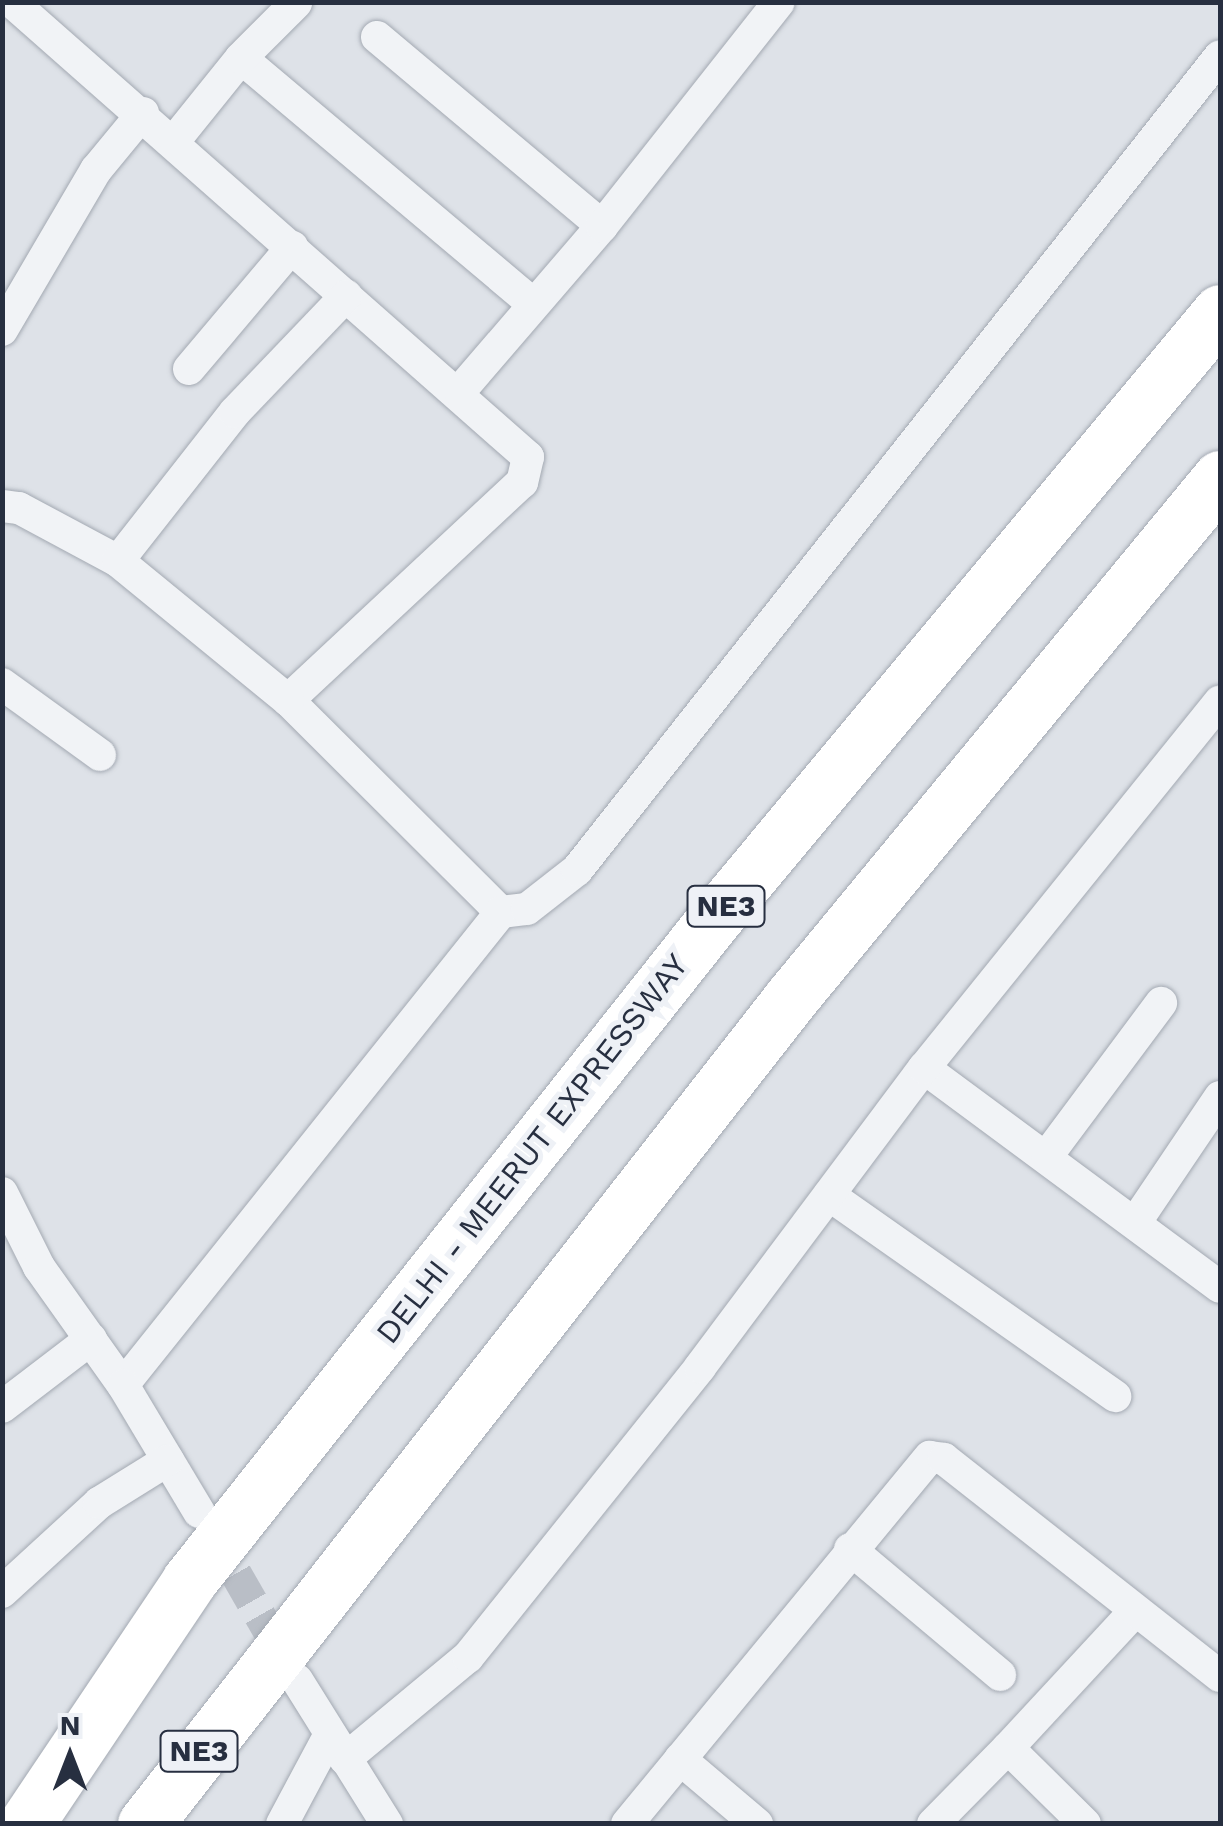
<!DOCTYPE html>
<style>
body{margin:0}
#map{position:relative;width:1223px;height:1826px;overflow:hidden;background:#dee2e8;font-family:"Work Sans",sans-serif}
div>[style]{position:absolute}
.street-tunnel>*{height:32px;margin-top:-16px;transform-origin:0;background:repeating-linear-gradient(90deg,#b9bec6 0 32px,transparent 0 48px)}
.roads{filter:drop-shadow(0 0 2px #a3a9b2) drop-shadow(0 0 2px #a3a9b2)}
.street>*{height:32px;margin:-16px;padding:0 16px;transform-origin:16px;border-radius:16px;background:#f1f3f6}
.highway>*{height:55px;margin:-27.5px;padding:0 27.5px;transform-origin:27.5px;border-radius:27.5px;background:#fff}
span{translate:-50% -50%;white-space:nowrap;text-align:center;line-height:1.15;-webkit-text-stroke:10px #eef1f6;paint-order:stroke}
.shield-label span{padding:2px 8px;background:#eef1f6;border:2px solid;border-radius:8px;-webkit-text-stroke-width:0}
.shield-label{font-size:30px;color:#272f40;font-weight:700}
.street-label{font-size:32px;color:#272f40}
.frame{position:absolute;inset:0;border:5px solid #272f40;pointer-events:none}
.north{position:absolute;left:20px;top:1706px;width:100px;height:100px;-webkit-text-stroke:8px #eef1f6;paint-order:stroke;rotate:0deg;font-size:28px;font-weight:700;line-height:40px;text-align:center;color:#272f40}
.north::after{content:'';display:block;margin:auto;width:35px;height:45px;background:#272f40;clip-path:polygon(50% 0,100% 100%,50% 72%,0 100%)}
</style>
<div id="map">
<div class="street-tunnel">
<i style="left:212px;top:1532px;width:151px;rotate:60.2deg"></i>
</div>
<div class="roads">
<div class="street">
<i style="left:12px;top:2px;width:688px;rotate:41.41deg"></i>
<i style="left:528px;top:457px;width:26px;rotate:103deg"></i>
<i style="left:522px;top:482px;width:320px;rotate:137deg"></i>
<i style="left:288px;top:700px;width:301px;rotate:44.9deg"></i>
<i style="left:501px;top:912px;width:605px;rotate:128.63deg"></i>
<i style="left:377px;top:37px;width:294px;rotate:40deg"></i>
<i style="left:241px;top:58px;width:380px;rotate:40.1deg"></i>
<i style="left:175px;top:140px;width:105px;rotate:-51.2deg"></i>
<i style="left:241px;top:58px;width:78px;rotate:-45deg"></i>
<i style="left:2px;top:330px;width:186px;rotate:-59.6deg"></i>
<i style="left:96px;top:170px;width:74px;rotate:-50.5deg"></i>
<i style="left:189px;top:369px;width:160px;rotate:-49.8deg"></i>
<i style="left:460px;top:391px;width:218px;rotate:-49.3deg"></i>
<i style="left:602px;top:226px;width:285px;rotate:-51.7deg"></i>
<i style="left:2px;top:506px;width:17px;rotate:7deg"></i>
<i style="left:19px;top:508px;width:112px;rotate:28.2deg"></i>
<i style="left:118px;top:561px;width:220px;rotate:39.3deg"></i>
<i style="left:118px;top:561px;width:189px;rotate:-51.9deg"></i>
<i style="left:235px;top:412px;width:161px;rotate:-46.3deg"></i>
<i style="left:2px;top:684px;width:121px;rotate:35.9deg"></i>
<i style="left:501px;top:912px;width:26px;rotate:-7deg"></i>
<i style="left:527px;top:909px;width:63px;rotate:-38deg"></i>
<i style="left:577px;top:870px;width:1037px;rotate:-51.69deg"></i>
<i style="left:924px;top:1068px;width:368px;rotate:36.5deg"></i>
<i style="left:1047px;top:1156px;width:191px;rotate:-53.3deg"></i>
<i style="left:2px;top:1193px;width:83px;rotate:63.4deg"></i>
<i style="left:39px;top:1267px;width:145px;rotate:54.6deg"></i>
<i style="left:123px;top:1385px;width:148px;rotate:59.1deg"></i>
<i style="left:829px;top:1195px;width:350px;rotate:35.1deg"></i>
<i style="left:1135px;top:1223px;width:152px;rotate:-56deg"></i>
<i style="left:2px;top:1407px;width:112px;rotate:-37.4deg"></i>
<i style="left:850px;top:1549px;width:196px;rotate:40deg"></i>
<i style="left:2px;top:1592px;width:132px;rotate:-42.5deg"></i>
<i style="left:99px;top:1503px;width:81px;rotate:-31.9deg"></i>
<i style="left:297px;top:1680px;width:170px;rotate:58deg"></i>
<i style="left:1008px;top:1748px;width:185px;rotate:-47.2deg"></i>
<i style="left:345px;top:1759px;width:160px;rotate:-39.7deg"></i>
<i style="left:468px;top:1657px;width:371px;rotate:-51.3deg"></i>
<i style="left:700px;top:1367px;width:374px;rotate:-53.2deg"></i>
<i style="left:924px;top:1068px;width:471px;rotate:-51.1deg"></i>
<i style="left:680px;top:1759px;width:101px;rotate:40.2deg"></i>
<i style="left:282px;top:1824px;width:102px;rotate:-61.9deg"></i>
<i style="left:627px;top:1824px;width:476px;rotate:-50.5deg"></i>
<i style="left:930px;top:1457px;width:14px;rotate:8deg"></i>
<i style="left:944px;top:1459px;width:351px;rotate:38.2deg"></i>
<i style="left:933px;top:1824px;width:107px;rotate:-45.4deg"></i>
<i style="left:1008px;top:1748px;width:108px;rotate:44.6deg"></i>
</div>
<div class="highway">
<i style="left:26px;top:1824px;width:293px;rotate:-56.1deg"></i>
<i style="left:189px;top:1581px;width:840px;rotate:-51.57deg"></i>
<i style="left:711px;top:923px;width:795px;rotate:-50.2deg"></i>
<i style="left:145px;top:1824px;width:1049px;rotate:-51.97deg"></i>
<i style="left:791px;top:998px;width:674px;rotate:-50.48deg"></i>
</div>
</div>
<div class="shield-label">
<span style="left:726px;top:906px">NE3</span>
<span style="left:199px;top:1751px">NE3</span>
</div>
<div class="street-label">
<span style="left:532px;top:1149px;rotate:-52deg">DELHI - MEERUT EXPRESSWAY</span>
</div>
<div class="frame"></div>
<div class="north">N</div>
</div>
